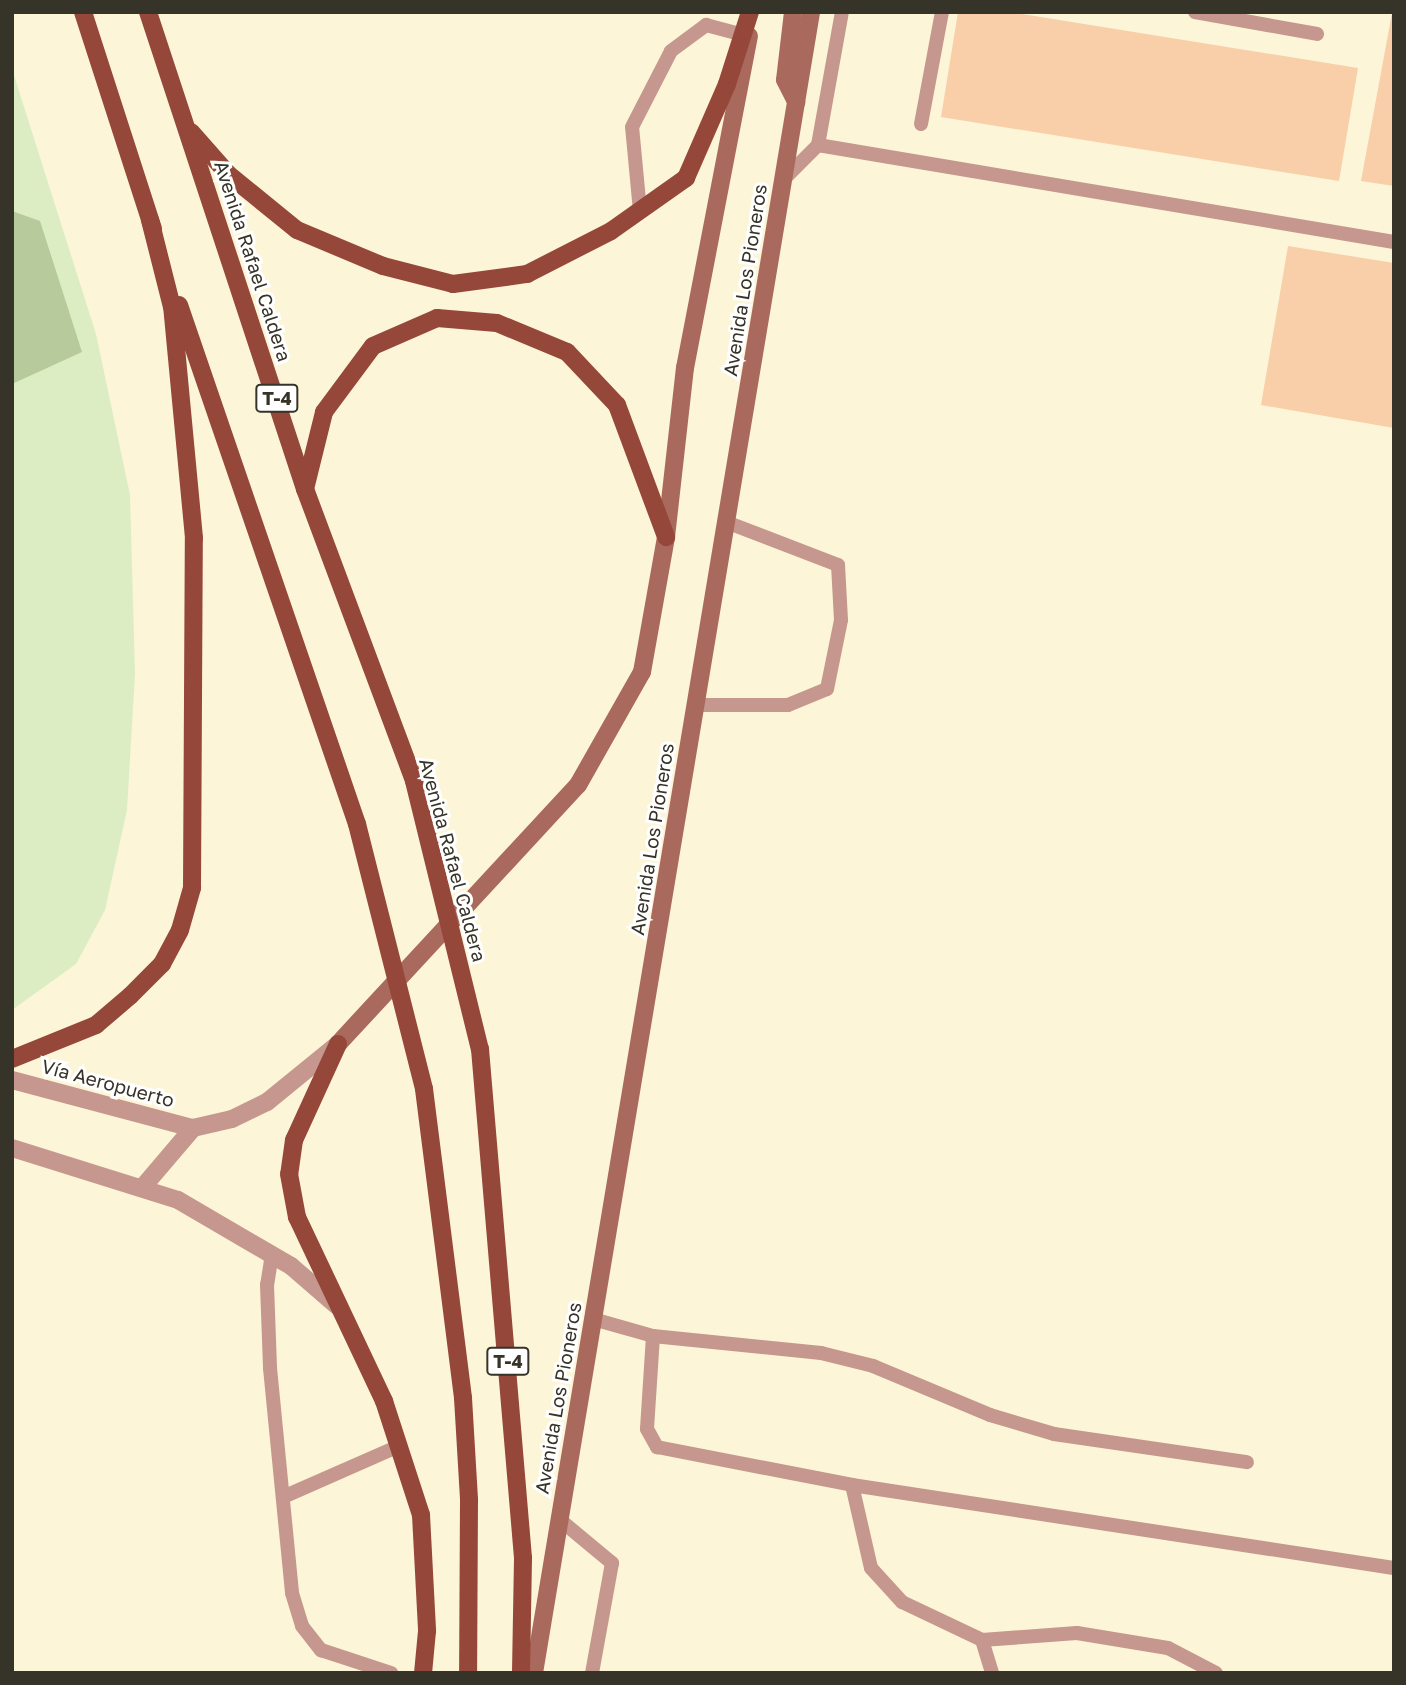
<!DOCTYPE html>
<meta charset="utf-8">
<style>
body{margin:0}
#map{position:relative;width:1406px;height:1685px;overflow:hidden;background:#fcf5d7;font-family:"Golos Text",sans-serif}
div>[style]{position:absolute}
.green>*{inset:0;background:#dcedc4}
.forest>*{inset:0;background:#b7ca9b}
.building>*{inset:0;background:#f9cfaa}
.lane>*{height:14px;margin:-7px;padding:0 7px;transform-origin:7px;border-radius:7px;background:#c5978e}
.street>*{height:18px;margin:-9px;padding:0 9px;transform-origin:9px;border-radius:9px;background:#c5978e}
.secondary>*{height:18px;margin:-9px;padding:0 9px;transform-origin:9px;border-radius:9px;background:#aa695d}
.primary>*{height:18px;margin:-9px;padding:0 9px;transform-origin:9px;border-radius:9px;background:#95473a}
.primary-bridge>*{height:18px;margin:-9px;padding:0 9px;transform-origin:9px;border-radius:9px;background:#95473a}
span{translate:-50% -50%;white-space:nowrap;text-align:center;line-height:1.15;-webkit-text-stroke:6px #fff;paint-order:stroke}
.shield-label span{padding:2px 5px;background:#fff;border:2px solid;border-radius:5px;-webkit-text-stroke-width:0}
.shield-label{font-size:18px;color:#363328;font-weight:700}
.street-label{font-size:19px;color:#363328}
.frame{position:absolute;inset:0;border:14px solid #363328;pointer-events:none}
</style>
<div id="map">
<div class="green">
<i style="clip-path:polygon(12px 69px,96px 334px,130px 495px,135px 674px,127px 810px,105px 910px,76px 964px,12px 1010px)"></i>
</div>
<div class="forest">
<i style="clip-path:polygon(12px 211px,40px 221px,82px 352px,12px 384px)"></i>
</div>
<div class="building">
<i style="clip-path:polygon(958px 12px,1010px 12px,1358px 68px,1339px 181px,941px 117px)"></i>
<i style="clip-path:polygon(1392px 13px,1394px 13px,1394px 186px,1361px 181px)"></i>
<i style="clip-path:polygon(1288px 246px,1394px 263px,1394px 428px,1261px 405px)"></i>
</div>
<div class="lane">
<i style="left:1195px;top:12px;width:124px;rotate:10.2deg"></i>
<i style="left:921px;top:124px;width:114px;rotate:-79.4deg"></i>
<i style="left:818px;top:145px;width:584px;rotate:9.56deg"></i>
<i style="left:783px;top:180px;width:49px;rotate:-45deg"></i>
<i style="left:818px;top:145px;width:135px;rotate:-79.8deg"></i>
<i style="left:640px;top:211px;width:84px;rotate:-95.4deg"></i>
<i style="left:632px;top:127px;width:85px;rotate:-62.8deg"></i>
<i style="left:671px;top:51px;width:44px;rotate:-36.6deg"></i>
<i style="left:706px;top:25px;width:38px;rotate:15deg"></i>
<i style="left:695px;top:705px;width:93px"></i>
<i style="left:788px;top:705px;width:42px;rotate:-22.3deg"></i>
<i style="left:827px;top:689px;width:70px;rotate:-78.5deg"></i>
<i style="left:841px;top:620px;width:55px;rotate:-93.1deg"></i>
<i style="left:838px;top:565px;width:120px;rotate:-159deg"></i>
<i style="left:272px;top:1254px;width:31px;rotate:99deg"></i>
<i style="left:267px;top:1285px;width:83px;rotate:87.9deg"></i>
<i style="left:270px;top:1368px;width:226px;rotate:84.4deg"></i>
<i style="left:292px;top:1593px;width:34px;rotate:73deg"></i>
<i style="left:302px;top:1626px;width:31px;rotate:52deg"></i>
<i style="left:321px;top:1650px;width:74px;rotate:18.2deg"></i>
<i style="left:593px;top:1319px;width:62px;rotate:15.8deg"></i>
<i style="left:653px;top:1336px;width:169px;rotate:5.8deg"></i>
<i style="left:821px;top:1353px;width:54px;rotate:14deg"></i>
<i style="left:873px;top:1366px;width:127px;rotate:22.7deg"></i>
<i style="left:990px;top:1415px;width:67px;rotate:16.5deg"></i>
<i style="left:1054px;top:1434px;width:195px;rotate:8.3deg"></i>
<i style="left:653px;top:1336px;width:93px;rotate:93.7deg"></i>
<i style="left:647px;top:1429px;width:21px;rotate:61deg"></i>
<i style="left:657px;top:1447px;width:199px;rotate:11deg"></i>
<i style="left:852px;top:1485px;width:85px;rotate:77.1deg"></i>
<i style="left:871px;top:1568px;width:46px;rotate:47.6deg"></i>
<i style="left:902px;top:1602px;width:89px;rotate:25.4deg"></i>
<i style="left:982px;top:1640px;width:95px;rotate:-4.2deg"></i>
<i style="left:1077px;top:1633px;width:92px;rotate:9.4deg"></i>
<i style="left:1168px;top:1648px;width:54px;rotate:27.5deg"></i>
<i style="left:852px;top:1485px;width:548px;rotate:8.71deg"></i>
<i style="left:283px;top:1497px;width:127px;rotate:-23.7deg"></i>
<i style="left:559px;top:1519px;width:69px;rotate:39.7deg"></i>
<i style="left:612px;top:1563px;width:112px;rotate:100.3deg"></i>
<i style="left:982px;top:1640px;width:34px;rotate:73deg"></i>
</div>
<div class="street">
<i style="left:12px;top:1080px;width:187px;rotate:14.9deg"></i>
<i style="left:12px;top:1148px;width:174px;rotate:17.4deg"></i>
<i style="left:178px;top:1200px;width:131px;rotate:30.3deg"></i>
<i style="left:291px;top:1266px;width:60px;rotate:40.9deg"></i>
<i style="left:142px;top:1188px;width:79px;rotate:-49.6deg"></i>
<i style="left:193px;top:1128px;width:40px;rotate:-13deg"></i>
<i style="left:232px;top:1119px;width:39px;rotate:-26deg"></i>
<i style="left:267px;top:1102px;width:92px;rotate:-39.2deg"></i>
</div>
<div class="secondary">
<i style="left:793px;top:12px;width:68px;rotate:96.7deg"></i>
<i style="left:785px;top:80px;width:25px;rotate:63deg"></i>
<i style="left:338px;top:1044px;width:353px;rotate:-47.2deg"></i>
<i style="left:578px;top:785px;width:130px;rotate:-60.5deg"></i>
<i style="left:642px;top:672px;width:137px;rotate:-79.9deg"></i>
<i style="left:666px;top:537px;width:170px;rotate:-83.6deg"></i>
<i style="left:685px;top:368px;width:338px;rotate:-79.1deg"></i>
<i style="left:534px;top:1673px;width:1684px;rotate:-80.53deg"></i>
</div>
<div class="primary">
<i style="left:83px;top:12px;width:228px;rotate:72.1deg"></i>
<i style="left:148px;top:12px;width:502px;rotate:71.78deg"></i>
<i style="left:305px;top:489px;width:312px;rotate:69.5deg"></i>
<i style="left:191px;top:132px;width:56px;rotate:48.6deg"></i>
<i style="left:228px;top:174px;width:89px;rotate:39.1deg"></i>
<i style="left:297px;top:230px;width:93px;rotate:22.7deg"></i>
<i style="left:383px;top:266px;width:72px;rotate:14.4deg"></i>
<i style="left:453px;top:284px;width:75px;rotate:-7.7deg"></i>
<i style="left:527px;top:274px;width:94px;rotate:-27.1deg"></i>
<i style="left:611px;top:231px;width:92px;rotate:-35.2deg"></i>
<i style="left:686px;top:178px;width:103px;rotate:-66.4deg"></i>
<i style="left:727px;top:84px;width:76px;rotate:-72.3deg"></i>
<i style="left:179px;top:305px;width:549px;rotate:71.07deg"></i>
<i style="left:305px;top:489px;width:79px;rotate:-76.1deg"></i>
<i style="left:324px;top:412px;width:82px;rotate:-53.4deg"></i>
<i style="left:373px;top:346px;width:70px;rotate:-23.6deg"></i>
<i style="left:437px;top:318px;width:60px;rotate:4.8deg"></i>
<i style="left:497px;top:323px;width:76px;rotate:22.5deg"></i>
<i style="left:567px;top:352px;width:73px;rotate:46.7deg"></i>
<i style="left:617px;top:405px;width:141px;rotate:69.6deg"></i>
<i style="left:338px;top:1044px;width:106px;rotate:114.6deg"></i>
<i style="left:294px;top:1140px;width:34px;rotate:98deg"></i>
<i style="left:289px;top:1174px;width:44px;rotate:79.5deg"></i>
<i style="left:297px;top:1217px;width:204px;rotate:64.7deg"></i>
<i style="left:384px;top:1401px;width:120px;rotate:72deg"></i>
<i style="left:421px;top:1515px;width:116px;rotate:87deg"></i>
<i style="left:427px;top:1631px;width:42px;rotate:95.4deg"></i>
<i style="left:480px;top:1049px;width:511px;rotate:85.17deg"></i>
<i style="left:523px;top:1558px;width:115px;rotate:91deg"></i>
<i style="left:12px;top:1059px;width:91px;rotate:-22deg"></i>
<i style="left:96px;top:1025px;width:45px;rotate:-40.5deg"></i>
<i style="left:130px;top:996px;width:45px;rotate:-45deg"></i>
<i style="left:162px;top:964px;width:38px;rotate:-62deg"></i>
<i style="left:180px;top:930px;width:44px;rotate:-74.1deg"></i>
<i style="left:192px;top:888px;width:350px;rotate:-89.7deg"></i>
<i style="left:194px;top:538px;width:232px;rotate:-95.4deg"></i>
<i style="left:172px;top:307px;width:90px;rotate:-104.2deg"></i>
<i style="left:424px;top:1089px;width:311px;rotate:82.8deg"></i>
<i style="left:463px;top:1398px;width:102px;rotate:86.6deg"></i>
<i style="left:469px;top:1500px;width:173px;rotate:90.3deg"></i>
</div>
<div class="primary-bridge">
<i style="left:414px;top:781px;width:276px;rotate:76.2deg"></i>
<i style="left:357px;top:824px;width:273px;rotate:75.8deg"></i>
</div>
<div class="shield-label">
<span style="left:277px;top:398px">T-4</span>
<span style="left:508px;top:1361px">T-4</span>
</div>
<div class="street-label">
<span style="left:253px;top:261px;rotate:72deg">Avenida Rafael Caldera</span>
<span style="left:745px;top:280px;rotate:-81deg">Avenida Los Pioneros</span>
<span style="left:652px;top:839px;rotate:-81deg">Avenida Los Pioneros</span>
<span style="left:453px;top:860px;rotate:75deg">Avenida Rafael Caldera</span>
<span style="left:108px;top:1083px;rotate:15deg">Vía Aeropuerto</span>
<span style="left:558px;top:1398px;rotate:-80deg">Avenida Los Pioneros</span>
</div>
<div class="frame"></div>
</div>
